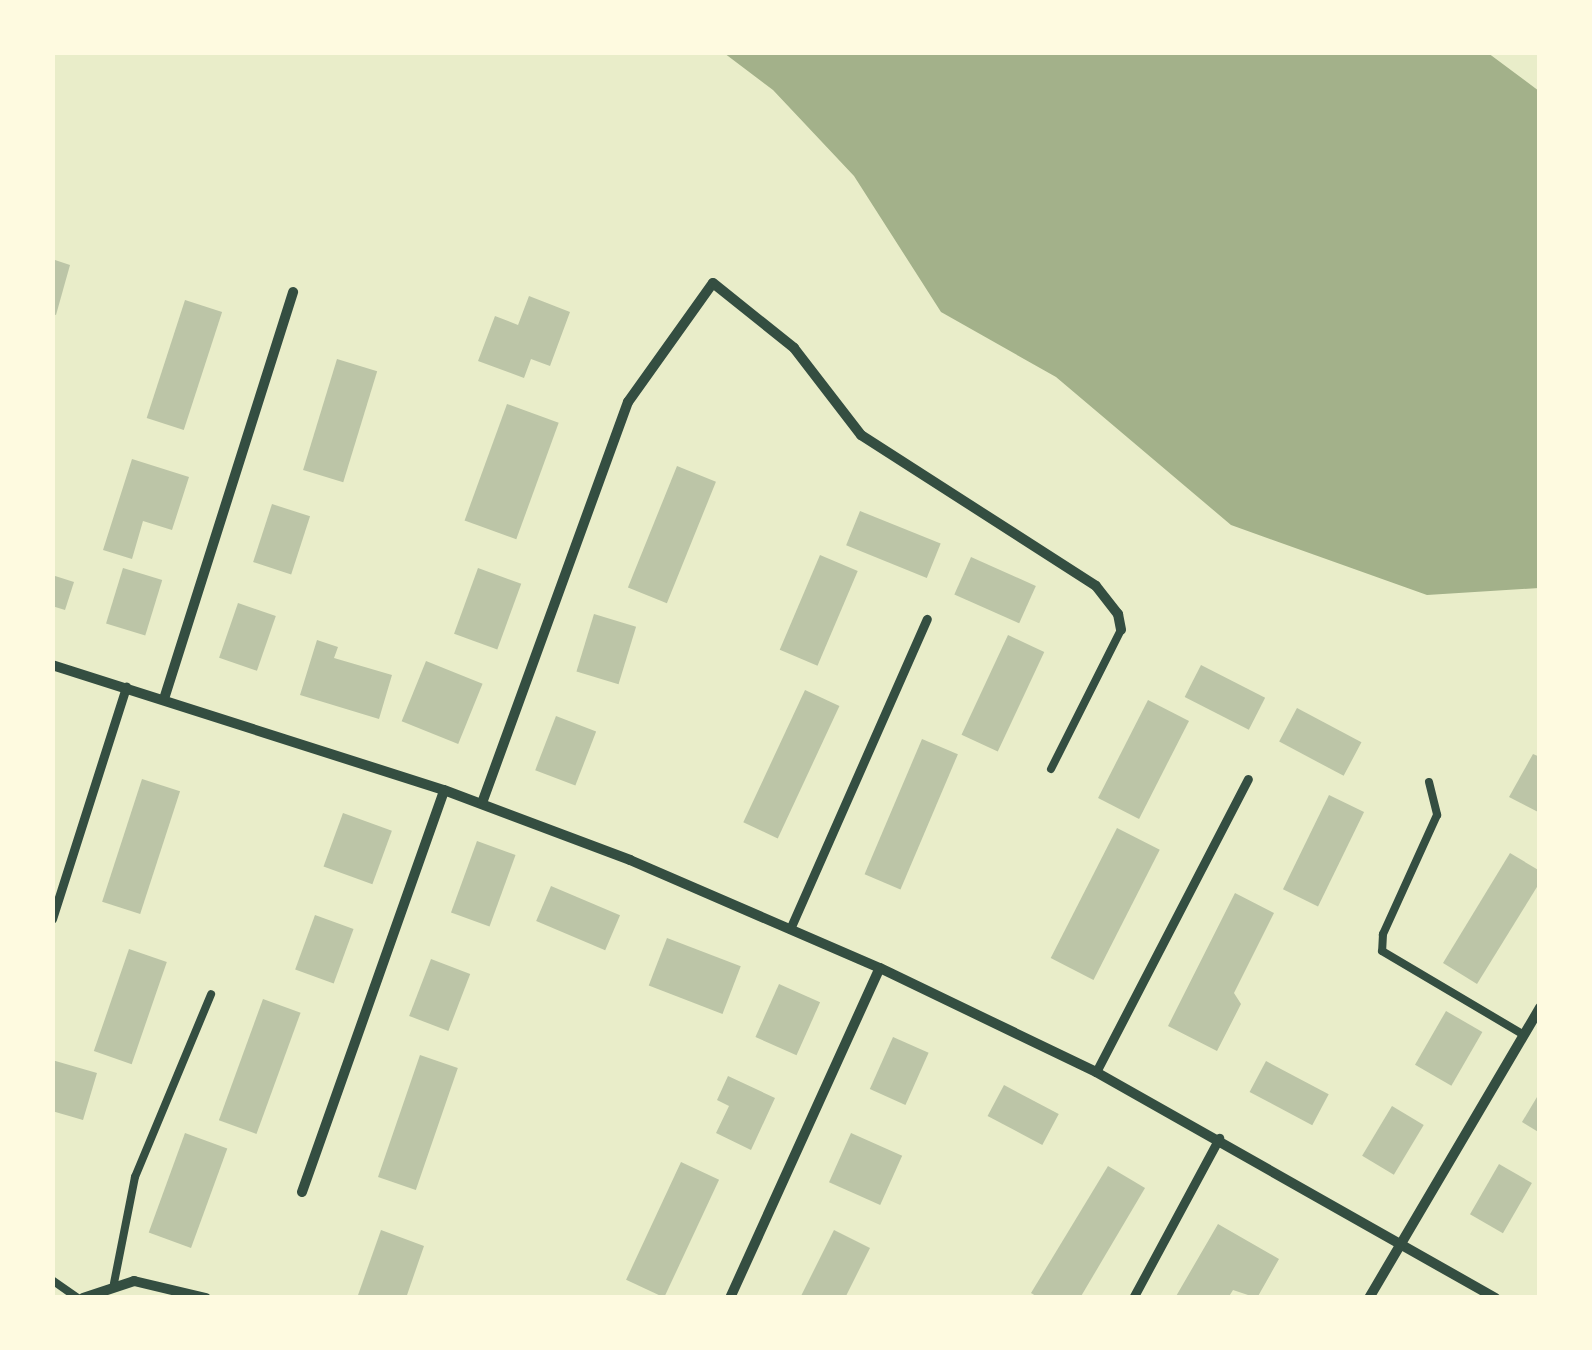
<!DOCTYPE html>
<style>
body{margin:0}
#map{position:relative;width:1592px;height:1350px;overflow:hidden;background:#e9edc9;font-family:Roboto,sans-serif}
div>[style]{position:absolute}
.water>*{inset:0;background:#a3b18a}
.building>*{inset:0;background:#bcc5a7;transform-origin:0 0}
.service>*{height:8px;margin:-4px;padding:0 4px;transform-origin:4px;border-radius:4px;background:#344e41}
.pedestrian>*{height:9px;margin:-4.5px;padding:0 4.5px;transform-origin:4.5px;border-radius:4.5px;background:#344e41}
.minor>*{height:10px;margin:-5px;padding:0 5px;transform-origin:5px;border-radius:5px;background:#344e41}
span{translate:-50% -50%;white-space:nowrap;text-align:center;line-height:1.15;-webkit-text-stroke:9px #fefae0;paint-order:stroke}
.frame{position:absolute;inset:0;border:55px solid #fefae0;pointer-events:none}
</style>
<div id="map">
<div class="water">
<i style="clip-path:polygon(724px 53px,1488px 53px,1539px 91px,1539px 588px,1427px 595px,1231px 525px,1056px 377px,941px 312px,854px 176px,773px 90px)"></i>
</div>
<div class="building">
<i style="clip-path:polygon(52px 259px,70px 265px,56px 315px,52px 314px)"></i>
<i style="clip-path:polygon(529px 296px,570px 312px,550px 366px,531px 359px,524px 378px,478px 361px,495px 316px,518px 325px)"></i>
<i style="left:185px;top:300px;width:39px;height:124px;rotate:18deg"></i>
<i style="left:337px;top:359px;width:42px;height:116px;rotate:17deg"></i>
<i style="left:507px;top:404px;width:55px;height:124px;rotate:20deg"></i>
<i style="clip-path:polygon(132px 459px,189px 477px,172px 530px,143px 521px,132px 559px,103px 550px)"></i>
<i style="left:677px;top:466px;width:42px;height:131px;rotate:22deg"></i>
<i style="left:272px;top:504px;width:40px;height:61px;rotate:18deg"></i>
<i style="left:860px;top:511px;width:87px;height:37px;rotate:22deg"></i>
<i style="left:820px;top:555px;width:41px;height:103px;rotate:23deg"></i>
<i style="left:971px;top:557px;width:71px;height:41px;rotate:24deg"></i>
<i style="left:123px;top:568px;width:41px;height:58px;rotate:17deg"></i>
<i style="left:478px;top:568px;width:46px;height:70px;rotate:20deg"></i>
<i style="clip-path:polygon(52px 575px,74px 582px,65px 610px,52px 606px)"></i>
<i style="left:238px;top:603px;width:40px;height:58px;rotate:19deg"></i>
<i style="left:594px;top:614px;width:44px;height:60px;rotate:17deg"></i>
<i style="left:1008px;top:635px;width:40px;height:110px;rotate:25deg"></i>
<i style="clip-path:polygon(317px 640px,338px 647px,334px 658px,392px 675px,379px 719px,300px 695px)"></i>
<i style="left:426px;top:661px;width:61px;height:65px;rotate:22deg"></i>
<i style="left:1201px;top:665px;width:72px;height:36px;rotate:27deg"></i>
<i style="left:805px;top:690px;width:38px;height:146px;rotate:25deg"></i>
<i style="left:1148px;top:700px;width:46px;height:110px;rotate:27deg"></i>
<i style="left:1297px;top:708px;width:73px;height:38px;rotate:28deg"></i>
<i style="left:556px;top:716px;width:43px;height:58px;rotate:21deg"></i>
<i style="left:922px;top:739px;width:39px;height:147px;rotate:23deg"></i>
<i style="clip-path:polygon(1533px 754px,1540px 757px,1540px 813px,1509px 797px)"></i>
<i style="left:142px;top:779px;width:40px;height:129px;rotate:18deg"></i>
<i style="left:1329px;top:795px;width:39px;height:105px;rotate:26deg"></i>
<i style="left:343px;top:813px;width:52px;height:57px;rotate:20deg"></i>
<i style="left:1117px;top:828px;width:48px;height:146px;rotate:27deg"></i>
<i style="left:477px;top:841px;width:41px;height:76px;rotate:20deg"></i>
<i style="clip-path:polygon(1510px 853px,1540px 871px,1540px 882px,1477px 984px,1443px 963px)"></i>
<i style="left:551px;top:886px;width:75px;height:38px;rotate:23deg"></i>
<i style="clip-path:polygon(1235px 893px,1274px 913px,1234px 993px,1241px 1004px,1217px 1051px,1168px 1026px)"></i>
<i style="left:315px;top:915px;width:41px;height:58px;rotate:20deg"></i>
<i style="left:667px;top:938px;width:79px;height:51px;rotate:21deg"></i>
<i style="left:129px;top:949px;width:40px;height:108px;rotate:19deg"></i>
<i style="left:431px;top:959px;width:42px;height:61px;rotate:21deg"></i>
<i style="left:779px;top:984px;width:45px;height:58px;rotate:24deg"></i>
<i style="left:263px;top:999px;width:40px;height:129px;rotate:20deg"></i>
<i style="left:1446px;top:1011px;width:42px;height:62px;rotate:30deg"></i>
<i style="left:893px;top:1037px;width:39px;height:57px;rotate:24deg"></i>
<i style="left:420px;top:1055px;width:40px;height:129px;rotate:19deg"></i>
<i style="clip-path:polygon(52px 1060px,97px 1073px,83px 1120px,52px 1111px)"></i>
<i style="left:1266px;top:1061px;width:71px;height:35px;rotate:28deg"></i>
<i style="clip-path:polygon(728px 1076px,775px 1098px,751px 1150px,716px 1133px,729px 1106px,717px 1100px)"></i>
<i style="left:1004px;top:1085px;width:62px;height:35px;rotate:28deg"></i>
<i style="clip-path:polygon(1540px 1092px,1540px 1133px,1522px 1122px)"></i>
<i style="left:1392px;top:1106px;width:37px;height:58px;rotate:31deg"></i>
<i style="left:185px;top:1133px;width:45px;height:106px;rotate:20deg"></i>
<i style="left:851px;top:1133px;width:56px;height:54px;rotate:24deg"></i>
<i style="left:681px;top:1162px;width:42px;height:130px;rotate:25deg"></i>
<i style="left:1499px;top:1164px;width:38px;height:58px;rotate:30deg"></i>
<i style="clip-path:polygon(1108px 1166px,1145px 1188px,1080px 1298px,1039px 1298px,1031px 1293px)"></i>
<i style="clip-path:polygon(1218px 1224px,1279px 1259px,1257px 1298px,1233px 1290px,1228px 1298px,1175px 1298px)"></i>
<i style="clip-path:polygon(381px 1230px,424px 1246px,406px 1298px,357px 1298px)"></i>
<i style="clip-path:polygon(834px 1230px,870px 1248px,845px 1298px,800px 1298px)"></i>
</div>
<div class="service">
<i style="left:1051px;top:769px;width:156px;rotate:-63.3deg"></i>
<i style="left:1429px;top:782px;width:34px;rotate:76deg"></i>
<i style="left:1437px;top:815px;width:131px;rotate:114.4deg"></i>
<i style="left:1383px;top:934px;width:17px;rotate:93deg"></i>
<i style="left:1382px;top:951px;width:165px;rotate:30.6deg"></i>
<i style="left:52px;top:1280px;width:32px;rotate:35deg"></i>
<i style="left:114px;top:1283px;width:108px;rotate:-78.8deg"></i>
<i style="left:135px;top:1177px;width:198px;rotate:-67.4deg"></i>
</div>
<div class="pedestrian">
<i style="left:52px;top:919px;width:244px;rotate:-72.3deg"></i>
<i style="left:790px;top:929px;width:339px;rotate:-66.2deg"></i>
<i style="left:1096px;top:1072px;width:330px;rotate:-62.6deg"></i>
<i style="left:1133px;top:1298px;width:182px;rotate:-61.7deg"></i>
</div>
<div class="minor">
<i style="left:52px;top:665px;width:411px;rotate:17.7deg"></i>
<i style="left:444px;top:790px;width:199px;rotate:20.6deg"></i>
<i style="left:630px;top:860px;width:272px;rotate:23.4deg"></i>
<i style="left:880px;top:968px;width:240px;rotate:25.7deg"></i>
<i style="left:1096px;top:1072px;width:459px;rotate:29.5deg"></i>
<i style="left:164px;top:699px;width:427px;rotate:-72.4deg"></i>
<i style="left:482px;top:803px;width:427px;rotate:-70deg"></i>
<i style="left:628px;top:402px;width:146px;rotate:-54.5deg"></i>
<i style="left:713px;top:283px;width:104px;rotate:38.7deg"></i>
<i style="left:794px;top:348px;width:110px;rotate:52.4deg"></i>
<i style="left:861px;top:435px;width:279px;rotate:32.7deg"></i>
<i style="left:1096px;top:586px;width:36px;rotate:52deg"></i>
<i style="left:1118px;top:614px;width:16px;rotate:79deg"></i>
<i style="left:302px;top:1192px;width:426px;rotate:-70.5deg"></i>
<i style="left:83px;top:1298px;width:54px;rotate:-18.4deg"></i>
<i style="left:134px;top:1281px;width:74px;rotate:13.3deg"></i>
<i style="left:730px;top:1298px;width:362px;rotate:-65.6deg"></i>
<i style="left:1369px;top:1298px;width:337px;rotate:-59.5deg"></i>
</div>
<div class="frame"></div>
</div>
